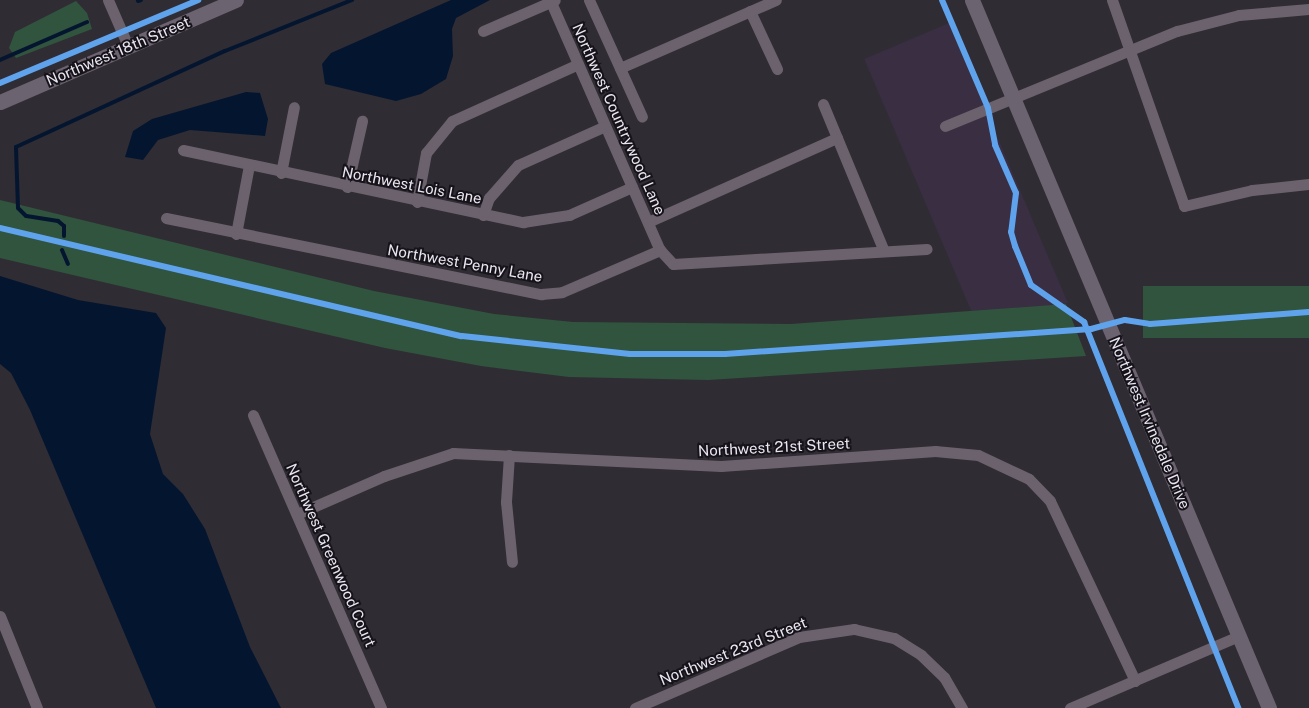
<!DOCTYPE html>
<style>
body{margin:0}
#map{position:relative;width:1309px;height:708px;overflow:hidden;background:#302c34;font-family:"Public Sans",sans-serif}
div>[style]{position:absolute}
.built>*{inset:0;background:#392e42;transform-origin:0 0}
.green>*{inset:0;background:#31543e;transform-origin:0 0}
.water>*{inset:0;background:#04162f}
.stream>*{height:4px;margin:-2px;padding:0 2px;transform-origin:2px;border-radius:2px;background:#04162f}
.minor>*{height:11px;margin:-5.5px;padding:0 5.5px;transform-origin:5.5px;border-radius:5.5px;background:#6c626d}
.major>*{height:15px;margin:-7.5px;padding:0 7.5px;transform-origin:7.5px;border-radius:7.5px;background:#6c6370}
.cycleway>*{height:6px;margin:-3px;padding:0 3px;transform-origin:3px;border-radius:3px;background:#60a3ed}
span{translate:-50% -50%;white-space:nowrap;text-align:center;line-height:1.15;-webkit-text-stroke:4px #16131a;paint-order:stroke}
.street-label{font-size:15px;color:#ebe6f1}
</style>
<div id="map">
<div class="built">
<i style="left:949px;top:23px;width:304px;height:92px;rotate:67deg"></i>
</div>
<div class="green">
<i style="clip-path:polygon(76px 1px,87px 13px,92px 29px,16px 58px,9px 48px,15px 32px)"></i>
<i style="clip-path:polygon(0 200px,374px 291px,494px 314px,573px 322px,791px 324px,1066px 304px,1086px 356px,708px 380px,569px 377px,481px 366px,385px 348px,0 258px)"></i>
<i style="left:1309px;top:286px;width:52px;height:166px;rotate:90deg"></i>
</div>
<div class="water">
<i style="clip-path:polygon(451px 0,490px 0,456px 18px,452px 29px,453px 56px,446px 79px,421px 94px,396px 101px,325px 84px,322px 64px,331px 53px)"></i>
<i style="clip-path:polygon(246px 92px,260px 93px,268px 119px,265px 136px,190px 130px,158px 140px,143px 160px,125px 157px,133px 131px,152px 119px)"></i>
<i style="clip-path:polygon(0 276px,78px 300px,156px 313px,166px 328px,150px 434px,163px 474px,183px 494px,205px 529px,250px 647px,281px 708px,156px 708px,30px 410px,11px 373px,0 364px)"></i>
</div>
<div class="stream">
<i style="left:138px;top:1px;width:3px;rotate:-18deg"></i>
<i style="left:0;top:60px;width:95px;rotate:-23.6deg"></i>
<i style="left:64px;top:236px;width:10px;rotate:-90deg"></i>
<i style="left:64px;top:226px;width:8px;rotate:-140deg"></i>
<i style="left:58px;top:221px;width:32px;rotate:-171deg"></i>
<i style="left:26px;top:216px;width:11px;rotate:-135deg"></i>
<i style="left:18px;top:208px;width:61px;rotate:-91.9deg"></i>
<i style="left:16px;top:147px;width:230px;rotate:-24.7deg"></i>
<i style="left:225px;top:51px;width:137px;rotate:-21.9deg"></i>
<i style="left:62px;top:250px;width:15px;rotate:67deg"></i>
</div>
<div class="minor">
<i style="left:108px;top:0;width:50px;rotate:66.5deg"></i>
<i style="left:550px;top:0;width:273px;rotate:66.3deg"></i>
<i style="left:589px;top:0;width:128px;rotate:65.6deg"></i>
<i style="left:1112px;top:0;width:218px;rotate:70.7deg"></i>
<i style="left:1184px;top:206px;width:70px;rotate:-13.2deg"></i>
<i style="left:1252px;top:190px;width:57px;rotate:-6deg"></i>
<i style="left:750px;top:11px;width:64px;rotate:65deg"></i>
<i style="left:483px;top:31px;width:78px;rotate:-23.3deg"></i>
<i style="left:620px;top:68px;width:170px;rotate:-23.6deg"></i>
<i style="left:823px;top:104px;width:159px;rotate:67.5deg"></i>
<i style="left:945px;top:126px;width:251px;rotate:-22.3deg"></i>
<i style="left:1177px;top:31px;width:64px;rotate:-14.5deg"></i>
<i style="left:1239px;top:15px;width:70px;rotate:-4.9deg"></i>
<i style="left:183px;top:150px;width:348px;rotate:12deg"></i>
<i style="left:523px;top:222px;width:47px;rotate:-8.7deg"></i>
<i style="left:569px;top:215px;width:69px;rotate:-24deg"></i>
<i style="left:281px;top:173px;width:67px;rotate:-78.9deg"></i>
<i style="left:347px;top:187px;width:68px;rotate:-77.2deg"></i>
<i style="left:417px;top:202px;width:50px;rotate:-79.6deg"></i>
<i style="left:426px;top:153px;width:41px;rotate:-50.9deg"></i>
<i style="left:452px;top:121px;width:138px;rotate:-24.3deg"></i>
<i style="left:483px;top:215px;width:18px;rotate:-71deg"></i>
<i style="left:489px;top:198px;width:44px;rotate:-48.7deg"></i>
<i style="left:518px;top:165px;width:95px;rotate:-24.1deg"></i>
<i style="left:166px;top:218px;width:383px;rotate:11.5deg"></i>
<i style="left:541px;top:294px;width:21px;rotate:-5deg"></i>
<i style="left:562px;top:292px;width:107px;rotate:-23.2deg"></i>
<i style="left:660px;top:250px;width:19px;rotate:47deg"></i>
<i style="left:673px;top:264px;width:254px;rotate:-3.4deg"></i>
<i style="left:648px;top:222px;width:207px;rotate:-24deg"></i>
<i style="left:236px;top:234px;width:70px;rotate:-79.3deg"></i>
<i style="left:253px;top:415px;width:320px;rotate:66.4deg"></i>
<i style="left:509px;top:455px;width:47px;rotate:93.7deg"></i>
<i style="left:506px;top:502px;width:60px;rotate:84.3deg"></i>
<i style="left:297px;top:514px;width:95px;rotate:-23.6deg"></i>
<i style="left:384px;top:476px;width:73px;rotate:-18.4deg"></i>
<i style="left:453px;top:453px;width:268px;rotate:2.8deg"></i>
<i style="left:721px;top:466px;width:215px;rotate:-4deg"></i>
<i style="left:935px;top:451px;width:43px;rotate:5.3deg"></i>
<i style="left:978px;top:455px;width:56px;rotate:25.2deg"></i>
<i style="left:1029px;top:479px;width:30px;rotate:46deg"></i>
<i style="left:1050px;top:501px;width:199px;rotate:64.7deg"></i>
<i style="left:0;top:616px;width:99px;rotate:68.1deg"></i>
<i style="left:635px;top:708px;width:179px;rotate:-23.4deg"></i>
<i style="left:799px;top:637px;width:56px;rotate:-8.3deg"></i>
<i style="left:854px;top:629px;width:41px;rotate:12.7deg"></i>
<i style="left:894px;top:638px;width:32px;rotate:32deg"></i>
<i style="left:921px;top:655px;width:32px;rotate:44deg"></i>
<i style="left:944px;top:677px;width:36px;rotate:60deg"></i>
<i style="left:1070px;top:708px;width:184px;rotate:-23.1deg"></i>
</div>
<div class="major">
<i style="left:972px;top:0;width:768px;rotate:67.24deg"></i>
<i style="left:0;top:102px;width:257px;rotate:-23.4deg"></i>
</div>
<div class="cycleway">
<i style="left:942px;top:0;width:117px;rotate:66.9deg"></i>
<i style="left:988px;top:108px;width:38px;rotate:79deg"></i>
<i style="left:995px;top:145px;width:52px;rotate:66.4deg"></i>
<i style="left:1016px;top:193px;width:39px;rotate:97deg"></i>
<i style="left:1011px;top:232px;width:15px;rotate:74deg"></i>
<i style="left:1015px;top:246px;width:42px;rotate:67.7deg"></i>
<i style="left:1031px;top:285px;width:65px;rotate:34.9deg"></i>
<i style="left:1084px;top:322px;width:416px;rotate:68.2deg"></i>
<i style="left:0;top:83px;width:215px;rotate:-22.7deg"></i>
<i style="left:0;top:228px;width:474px;rotate:13.2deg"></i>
<i style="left:462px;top:336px;width:169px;rotate:6.1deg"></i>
<i style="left:630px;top:354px;width:95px"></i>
<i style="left:725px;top:354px;width:367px;rotate:-3.9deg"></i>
<i style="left:1091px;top:329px;width:35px;rotate:-15deg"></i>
<i style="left:1125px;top:320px;width:25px;rotate:9deg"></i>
<i style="left:1150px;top:324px;width:159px;rotate:-4.3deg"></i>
</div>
<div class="street-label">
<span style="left:118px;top:51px;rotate:-23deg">Northwest 18th Street</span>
<span style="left:619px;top:119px;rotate:66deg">Northwest Countrywood Lane</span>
<span style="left:412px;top:185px;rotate:11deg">Northwest Lois Lane</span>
<span style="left:465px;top:263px;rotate:10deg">Northwest Penny Lane</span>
<span style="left:1150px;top:423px;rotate:67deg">Northwest Irvinedale Drive</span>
<span style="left:774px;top:447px;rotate:-3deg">Northwest 21st Street</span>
<span style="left:331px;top:555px;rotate:66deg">Northwest Greenwood Court</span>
<span style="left:733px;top:651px;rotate:-22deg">Northwest 23rd Street</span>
</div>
</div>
